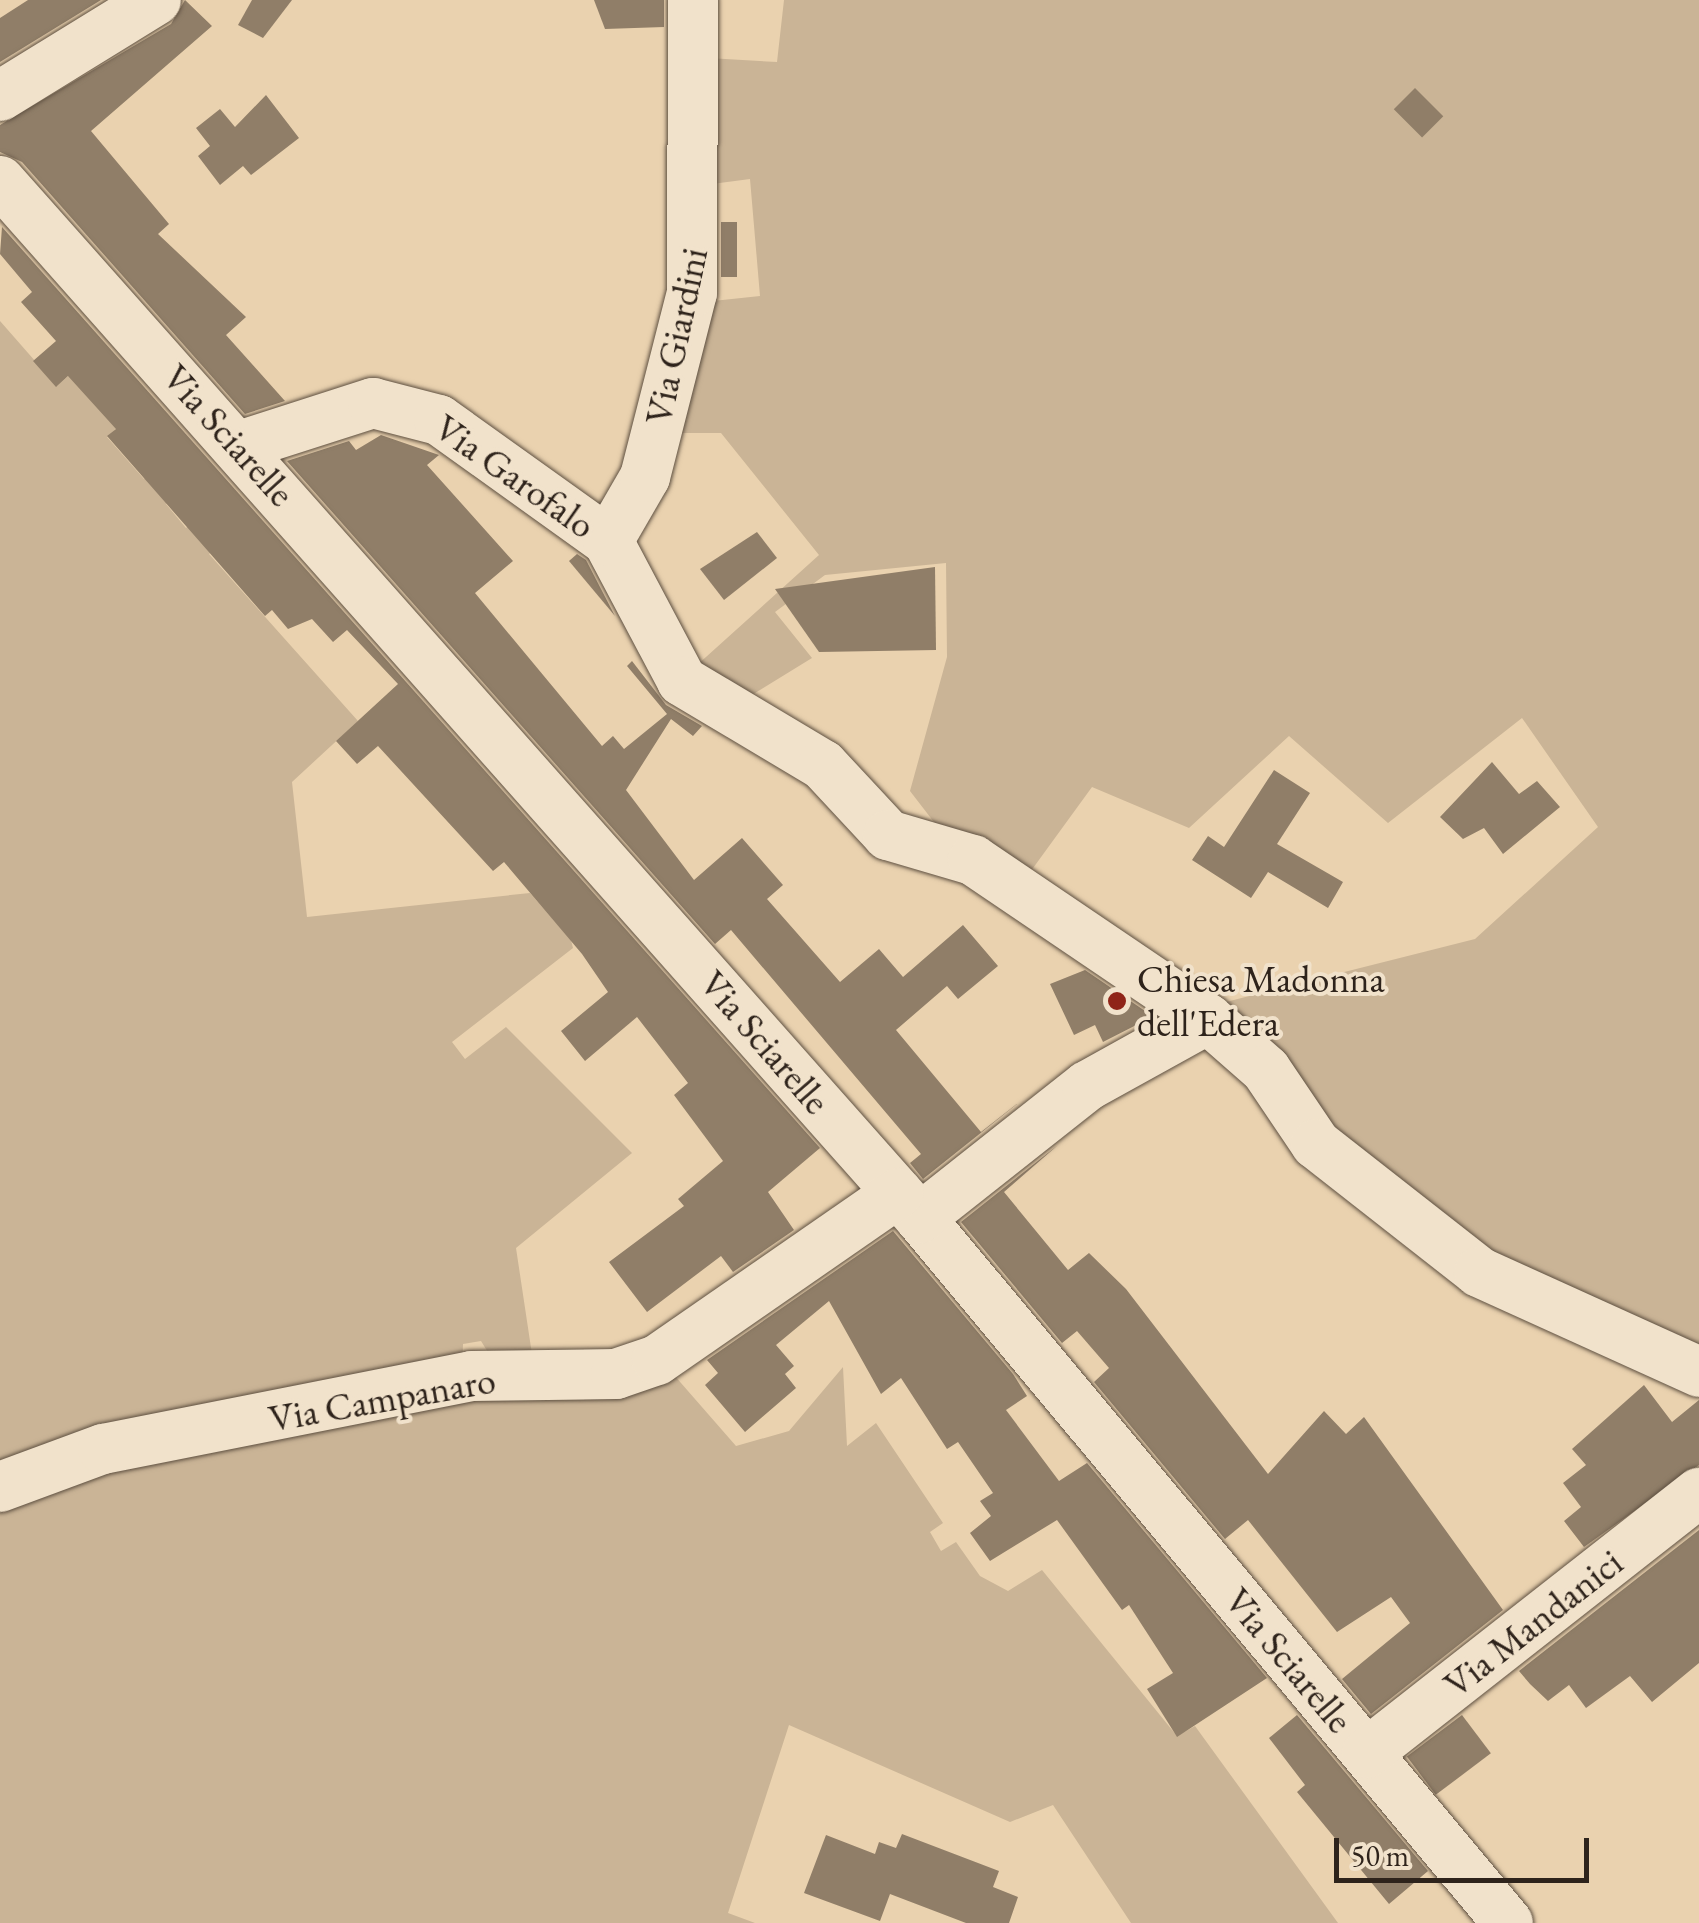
<!DOCTYPE html>
<style>
body{margin:0}
#map{position:relative;width:1699px;height:1923px;overflow:hidden;background:#ead2af;font-family:"EB Garamond",serif}
div>[style]{position:absolute}
.green>*{inset:0;background:#cab496}
.building>*{inset:0;background:#907e68;transform-origin:0 0}
.roads{filter:drop-shadow(0 0 2px #5d4f40) drop-shadow(0 0 2px #5d4f40)}
.minor>*{height:50px;margin:-25px;padding:0 25px;transform-origin:25px;border-radius:25px;background:#f1e2cb}
.dots>*{width:28px;height:28px;translate:-50% -50%;box-sizing:border-box;border:5px solid #f1e2cb;border-radius:50%}
span{translate:-50% -50%;white-space:nowrap;text-align:center;line-height:1.15;-webkit-text-stroke:8px #f1e2cb;paint-order:stroke}
.street-label{font-size:38px;color:#2e231b}
.poi-label{font-size:38px;color:#2e231b}
.left{translate:0 -50%;text-align:left}
.scale{position:absolute;left:1334px;top:1838px;width:255px;height:45px;box-sizing:border-box;border:5px solid #2e231b;border-top:0;padding-left:12px;font-size:30px;line-height:35px;white-space:nowrap;color:#2e231b;-webkit-text-stroke:8px #f1e2cb;paint-order:stroke}
</style>
<div id="map">
<div class="green">
<i style="clip-path:polygon(784px 0,1699px 0,1699px 1362px,1485px 1265px,1322px 1139px,1222px 1003px,1475px 939px,1598px 827px,1522px 718px,1388px 823px,1289px 736px,1189px 828px,1092px 787px,1028px 875px,947px 839px,910px 791px,947px 657px,946px 563px,825px 575px,775px 612px,812px 658px,747px 698px,696px 666px,819px 555px,721px 433px,676px 433px,713px 301px,760px 296px,750px 179px,712px 184px,708px 58px,777px 62px)"></i>
<i style="clip-path:polygon(0 321px,57px 386px,92px 355px,103px 378px,85px 394px,120px 425px,107px 437px,144px 479px,163px 463px,184px 488px,166px 504px,186px 528px,205px 511px,227px 537px,209px 554px,358px 721px,292px 782px,307px 917px,530px 893px,571px 940px,573px 948px,452px 1042px,465px 1059px,506px 1027px,632px 1153px,516px 1248px,533px 1361px,497px 1367px,481px 1341px,463px 1344px,462px 1372px,0 1478px)"></i>
<i style="clip-path:polygon(843px 1367px,847px 1446px,876px 1423px,943px 1523px,930px 1532px,941px 1551px,956px 1542px,980px 1576px,1008px 1591px,1042px 1570px,1177px 1736px,1195px 1726px,1338px 1923px,1131px 1923px,1053px 1805px,1010px 1822px,789px 1725px,728px 1913px,755px 1923px,0 1923px,0 1500px,109px 1457px,476px 1385px,674px 1375px,736px 1446px,789px 1431px)"></i>
</div>
<div class="building">
<i style="clip-path:polygon(28px 0,101px 0,0 62px,0 18px)"></i>
<i style="clip-path:polygon(185px 0,212px 26px,91px 131px,169px 224px,158px 234px,246px 317px,226px 335px,285px 401px,245px 414px,22px 162px,0 152px,0 125px,171px 24px)"></i>
<i style="clip-path:polygon(252px 0,292px 0,263px 38px,238px 25px)"></i>
<i style="clip-path:polygon(594px 0,664px 0,664px 27px,605px 29px)"></i>
<i style="left:1415px;top:88px;width:40px;height:30px;rotate:45deg"></i>
<i style="clip-path:polygon(266px 95px,299px 138px,251px 175px,243px 166px,220px 185px,198px 156px,210px 146px,196px 128px,220px 109px,235px 127px)"></i>
<i style="left:721px;top:222px;width:16px;height:55px"></i>
<i style="clip-path:polygon(2px 227px,820px 1148px,768px 1192px,794px 1230px,733px 1272px,721px 1256px,647px 1312px,609px 1262px,684px 1206px,678px 1199px,723px 1161px,674px 1095px,688px 1083px,637px 1017px,585px 1061px,561px 1031px,608px 992px,582px 954px,504px 862px,493px 871px,378px 746px,357px 764px,336px 741px,398px 684px,347px 630px,333px 642px,312px 619px,288px 629px,272px 610px,265px 616px,107px 436px,116px 429px,68px 376px,56px 387px,33px 361px,56px 341px,21px 302px,32px 292px,0 254px)"></i>
<i style="clip-path:polygon(381px 435px,439px 455px,427px 465px,513px 561px,475px 593px,602px 746px,613px 736px,624px 749px,667px 714px,627px 666px,632px 661px,666px 705px,702px 726px,693px 736px,671px 719px,626px 790px,694px 880px,742px 838px,783px 885px,767px 899px,840px 982px,879px 949px,903px 977px,963px 925px,998px 966px,958px 999px,947px 986px,896px 1030px,981px 1132px,1022px 1100px,923px 1179px,910px 1163px,921px 1154px,731px 930px,715px 944px,287px 461px,349px 441px,356px 450px)"></i>
<i style="clip-path:polygon(757px 532px,777px 558px,724px 600px,700px 569px)"></i>
<i style="clip-path:polygon(577px 554px,586px 560px,615px 616px,569px 561px)"></i>
<i style="clip-path:polygon(935px 567px,936px 650px,819px 652px,775px 589px)"></i>
<i style="clip-path:polygon(1492px 762px,1519px 794px,1537px 781px,1560px 807px,1503px 854px,1484px 828px,1463px 839px,1440px 817px)"></i>
<i style="clip-path:polygon(1274px 770px,1310px 793px,1277px 844px,1343px 882px,1328px 908px,1268px 872px,1251px 898px,1192px 860px,1208px 836px,1224px 847px)"></i>
<i style="clip-path:polygon(1085px 970px,1148px 1013px,1150px 1018px,1103px 1042px,1095px 1025px,1074px 1035px,1050px 984px)"></i>
<i style="clip-path:polygon(1058px 1145px,1004px 1192px,1068px 1270px,1089px 1253px,1126px 1289px,1268px 1474px,1324px 1411px,1346px 1434px,1364px 1417px,1503px 1610px,1371px 1714px,1342px 1679px,1410px 1623px,1391px 1597px,1337px 1632px,1248px 1520px,1225px 1539px,1094px 1382px,1109px 1368px,1077px 1331px,1062px 1343px,961px 1222px)"></i>
<i style="clip-path:polygon(893px 1231px,1013px 1374px,1027px 1396px,1006px 1410px,1059px 1481px,1087px 1463px,1267px 1678px,1177px 1737px,1147px 1689px,1173px 1673px,1129px 1605px,1122px 1610px,1057px 1520px,990px 1561px,970px 1533px,991px 1516px,980px 1501px,993px 1493px,958px 1442px,947px 1449px,901px 1378px,881px 1394px,829px 1301px,776px 1345px,794px 1366px,785px 1374px,796px 1388px,745px 1432px,705px 1385px,718px 1373px,707px 1360px)"></i>
<i style="clip-path:polygon(1644px 1385px,1672px 1422px,1699px 1400px,1699px 1465px,1584px 1547px,1564px 1521px,1581px 1507px,1563px 1483px,1586px 1465px,1572px 1449px)"></i>
<i style="clip-path:polygon(1699px 1530px,1699px 1663px,1652px 1702px,1630px 1676px,1586px 1708px,1569px 1685px,1548px 1701px,1530px 1684px,1519px 1671px)"></i>
<i style="clip-path:polygon(1297px 1715px,1428px 1871px,1389px 1904px,1297px 1792px,1305px 1785px,1269px 1738px)"></i>
<i style="left:1462px;top:1715px;width:48px;height:69px;rotate:53deg"></i>
<i style="clip-path:polygon(902px 1834px,999px 1871px,993px 1887px,1018px 1897px,1009px 1923px,966px 1923px,890px 1894px,880px 1921px,804px 1893px,826px 1835px,875px 1854px,879px 1842px,896px 1848px)"></i>
</div>
<div class="roads">
<div class="minor">
<i style="left:0;top:96px;width:183px;rotate:-31.6deg"></i>
<i style="left:0;top:181px;width:1386px;rotate:48.42deg"></i>
<i style="left:920px;top:1218px;width:918px;rotate:50.17deg"></i>
<i style="left:239px;top:446px;width:141px;rotate:-17.8deg"></i>
<i style="left:373px;top:403px;width:68px;rotate:14.4deg"></i>
<i style="left:439px;top:420px;width:208px;rotate:35.6deg"></i>
<i style="left:608px;top:541px;width:158px;rotate:62.1deg"></i>
<i style="left:682px;top:681px;width:164px;rotate:30.8deg"></i>
<i style="left:823px;top:765px;width:96px;rotate:47.1deg"></i>
<i style="left:888px;top:835px;width:89px;rotate:16.4deg"></i>
<i style="left:973px;top:860px;width:284px;rotate:34.1deg"></i>
<i style="left:608px;top:541px;width:74px;rotate:-60deg"></i>
<i style="left:645px;top:477px;width:190px;rotate:-75.7deg"></i>
<i style="left:692px;top:293px;width:293px;rotate:-89.8deg"></i>
<i style="left:920px;top:1218px;width:213px;rotate:-38.3deg"></i>
<i style="left:1087px;top:1086px;width:138px;rotate:-29deg"></i>
<i style="left:1208px;top:1019px;width:77px;rotate:41.3deg"></i>
<i style="left:1266px;top:1070px;width:89px;rotate:56deg"></i>
<i style="left:1316px;top:1144px;width:207px;rotate:38.1deg"></i>
<i style="left:1479px;top:1272px;width:242px;rotate:24.4deg"></i>
<i style="left:0;top:1487px;width:110px;rotate:-20.3deg"></i>
<i style="left:103px;top:1449px;width:376px;rotate:-11.2deg"></i>
<i style="left:472px;top:1376px;width:144px;rotate:-0.8deg"></i>
<i style="left:616px;top:1374px;width:43px;rotate:-18.9deg"></i>
<i style="left:657px;top:1360px;width:293px;rotate:-34.7deg"></i>
<i style="left:1367px;top:1753px;width:422px;rotate:-38.1deg"></i>
</div>
</div>
<div class="dots">
<i style="left:1117px;top:1001px;background:#8f2418"></i>
</div>
<div class="street-label">
<span style="left:676px;top:336px;rotate:-78deg">Via Giardini</span>
<span style="left:229px;top:435px;rotate:48deg">Via Sciarelle</span>
<span style="left:515px;top:476px;rotate:35deg">Via Garofalo</span>
<span style="left:765px;top:1042px;rotate:49deg">Via Sciarelle</span>
<span style="left:382px;top:1399px;rotate:-10deg">Via Campanaro</span>
<span style="left:1533px;top:1623px;rotate:-38deg">Via Mandanici</span>
<span style="left:1289px;top:1660px;rotate:50deg">Via Sciarelle</span>
</div>
<div class="poi-label">
<span class="left" style="left:1137px;top:1001px">Chiesa Madonna<br>dell'Edera</span>
</div>
<div class="scale">50 m</div>
</div>
